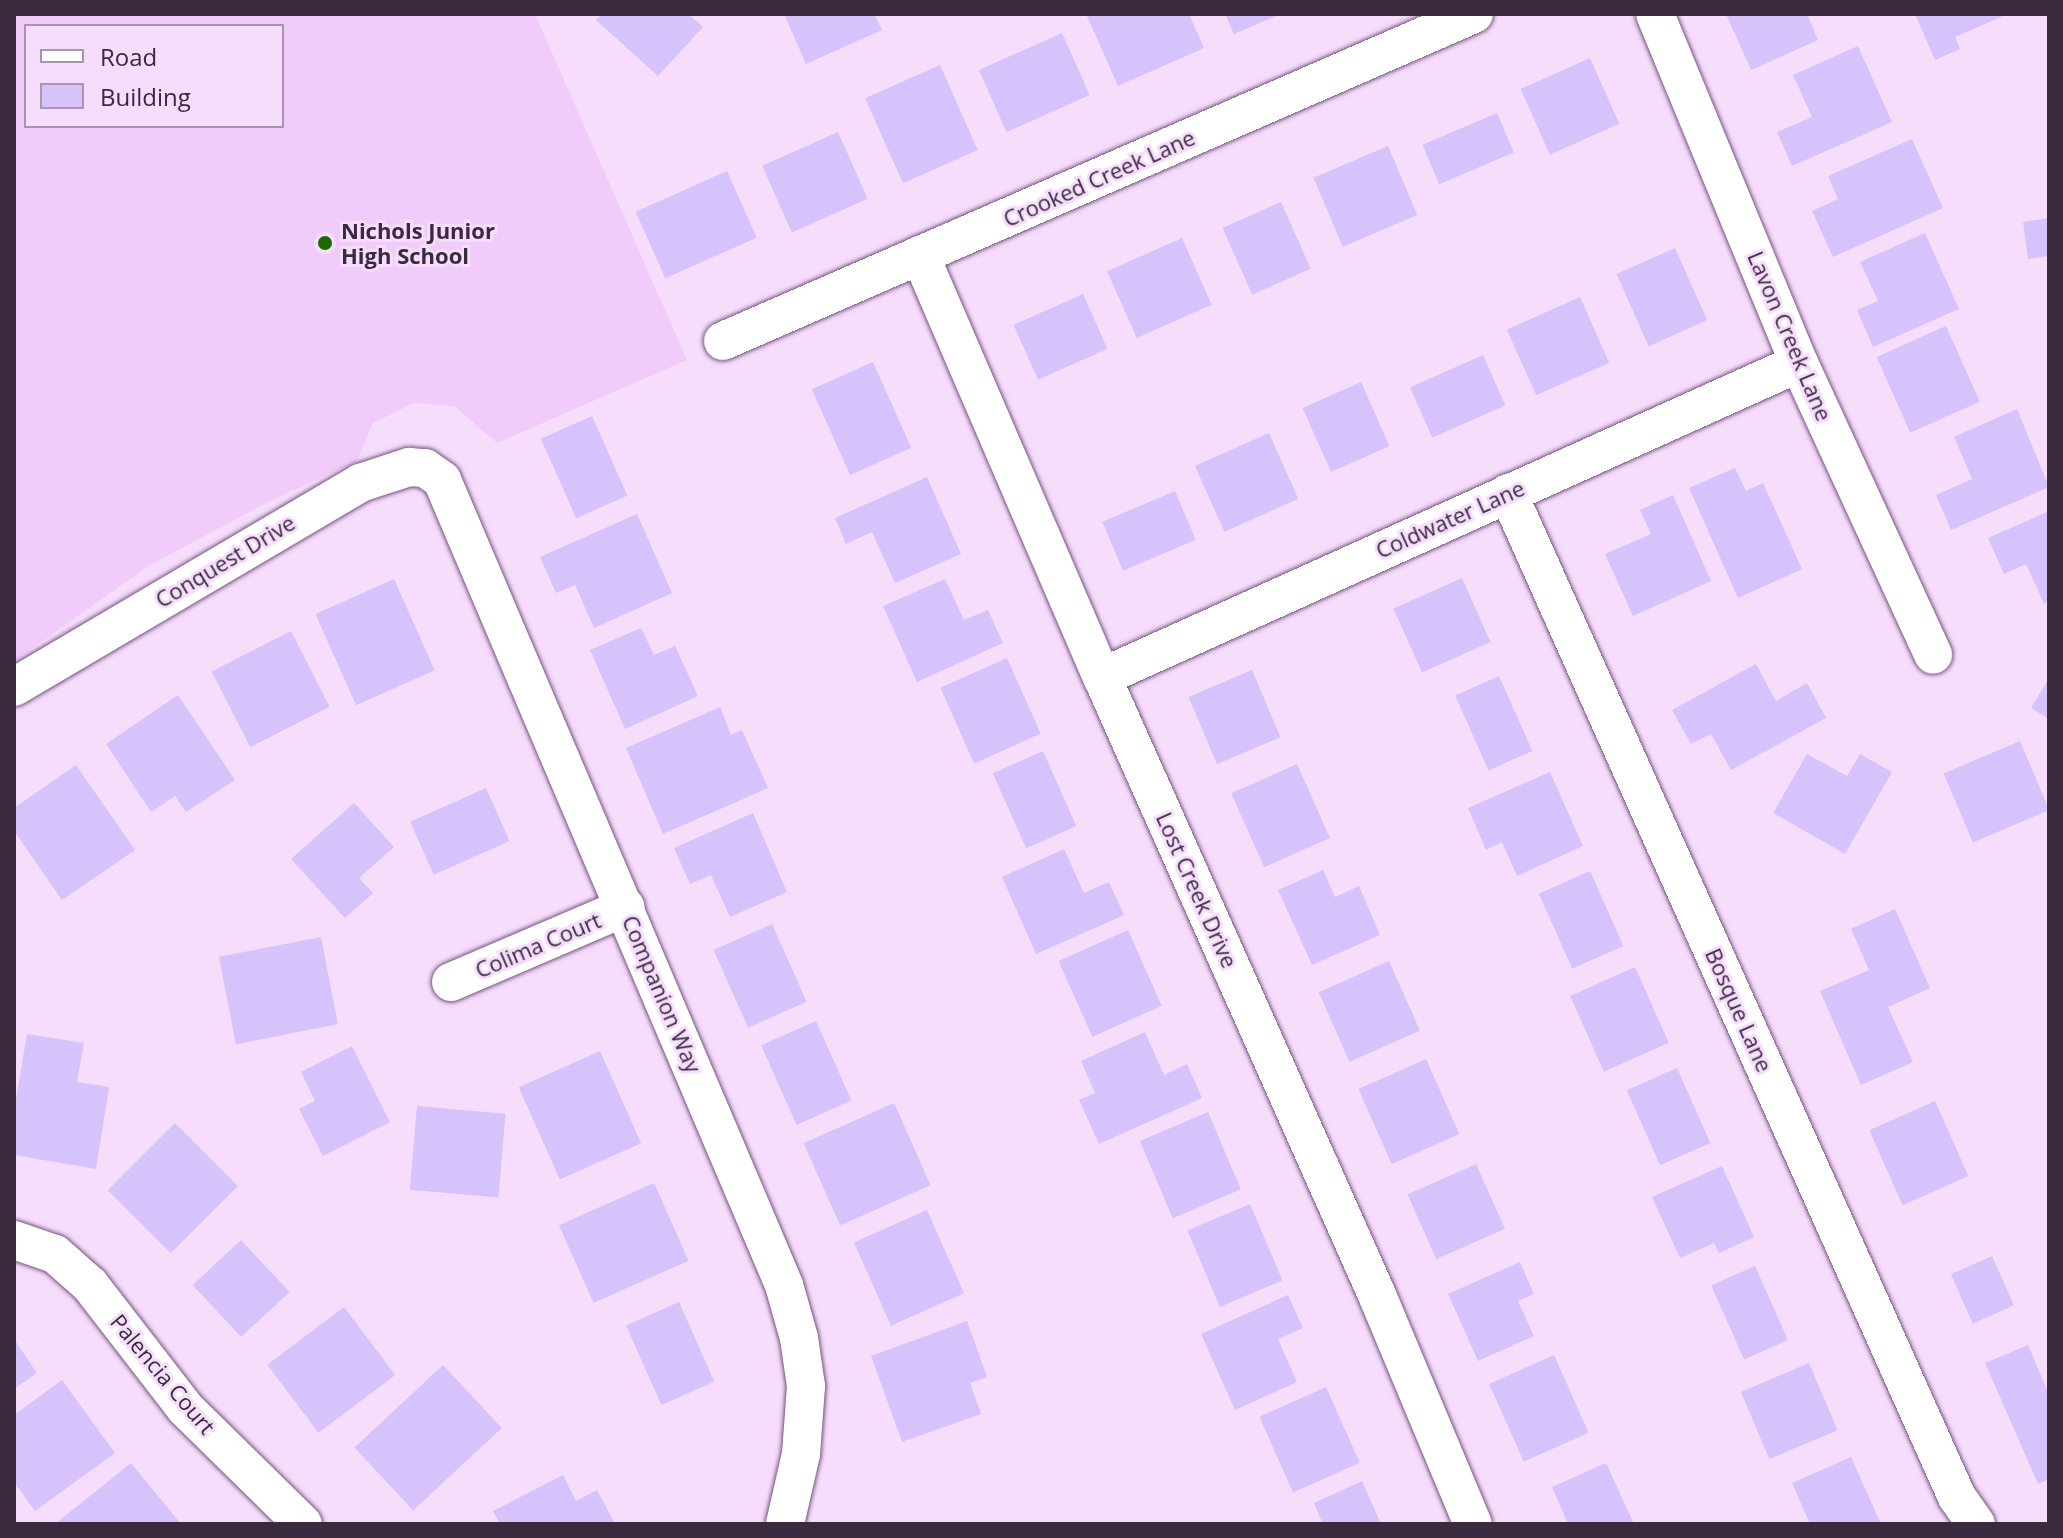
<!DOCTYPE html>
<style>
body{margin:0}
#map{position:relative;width:2063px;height:1538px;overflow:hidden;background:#f6ddfc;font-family:"Open Sans",sans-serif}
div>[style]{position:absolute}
.built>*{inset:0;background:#f1ccfa}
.building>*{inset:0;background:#d6c3fc;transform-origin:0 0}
.roads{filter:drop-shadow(0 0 2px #76537f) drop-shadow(0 0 2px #76537f)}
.minor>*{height:38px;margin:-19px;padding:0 19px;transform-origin:19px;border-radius:19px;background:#fff}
.dots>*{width:22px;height:22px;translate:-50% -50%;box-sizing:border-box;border:4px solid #f6ddfc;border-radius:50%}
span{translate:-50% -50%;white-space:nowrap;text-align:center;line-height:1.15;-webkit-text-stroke:6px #f6ddfc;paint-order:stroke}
.street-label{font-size:22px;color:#392a3d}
.poi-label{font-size:22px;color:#392a3d;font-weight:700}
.left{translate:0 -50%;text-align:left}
.frame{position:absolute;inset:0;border:16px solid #392a3d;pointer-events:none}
.legend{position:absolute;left:24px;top:24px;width:260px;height:104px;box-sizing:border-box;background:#f6ddfc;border:2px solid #aa95b0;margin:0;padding:10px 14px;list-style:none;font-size:24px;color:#392a3d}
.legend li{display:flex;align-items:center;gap:16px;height:40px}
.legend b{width:40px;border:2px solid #aa95b0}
</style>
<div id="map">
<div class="built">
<i style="clip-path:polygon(evenodd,14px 14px,535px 14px,687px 360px,497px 443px,454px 406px,414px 403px,373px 423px,357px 461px,272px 500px,150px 565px,14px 661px,14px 14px,26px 26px,282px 26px,282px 126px,26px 126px,26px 26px)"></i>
</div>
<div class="building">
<i style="clip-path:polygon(602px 14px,688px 14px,703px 27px,658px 76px,596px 20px)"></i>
<i style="clip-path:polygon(784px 14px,874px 14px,882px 30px,806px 64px)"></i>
<i style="clip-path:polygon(1092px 14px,1189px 14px,1204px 48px,1118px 86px,1087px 16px)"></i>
<i style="clip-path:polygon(1225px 14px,1281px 14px,1234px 34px)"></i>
<i style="clip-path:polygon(1726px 14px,1807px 14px,1818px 40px,1751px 70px)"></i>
<i style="clip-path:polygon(1915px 14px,2008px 14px,1955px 37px,1960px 49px,1935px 60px)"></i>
<i style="left:1062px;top:33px;width:68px;height:91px;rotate:66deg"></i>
<i style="clip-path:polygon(1858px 46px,1892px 122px,1792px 166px,1777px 132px,1812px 117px,1793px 75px)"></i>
<i style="left:1590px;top:58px;width:72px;height:76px;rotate:66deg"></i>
<i style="left:940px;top:65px;width:93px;height:82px;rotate:66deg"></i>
<i style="left:1497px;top:113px;width:43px;height:81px;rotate:67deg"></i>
<i style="left:838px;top:132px;width:73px;height:83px;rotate:66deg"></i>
<i style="clip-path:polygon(1912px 139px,1943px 208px,1833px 257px,1812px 211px,1838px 199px,1828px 176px)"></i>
<i style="left:1388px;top:146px;width:75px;height:81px;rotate:67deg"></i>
<i style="left:727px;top:171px;width:73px;height:100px;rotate:66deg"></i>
<i style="left:1281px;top:202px;width:73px;height:64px;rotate:66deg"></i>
<i style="clip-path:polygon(2049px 218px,2049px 256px,2028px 259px,2023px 222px)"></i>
<i style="clip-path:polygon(1925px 233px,1959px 309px,1873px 347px,1857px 310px,1878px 301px,1860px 262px)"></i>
<i style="left:1182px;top:238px;width:73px;height:82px;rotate:66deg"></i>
<i style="left:1675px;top:248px;width:79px;height:64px;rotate:66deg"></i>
<i style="left:1083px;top:294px;width:60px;height:76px;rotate:66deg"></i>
<i style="left:1580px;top:297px;width:72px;height:80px;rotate:66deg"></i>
<i style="left:1946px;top:326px;width:83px;height:76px;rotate:66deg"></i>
<i style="left:1483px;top:355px;width:55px;height:80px;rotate:66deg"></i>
<i style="left:873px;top:362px;width:94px;height:67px;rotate:66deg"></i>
<i style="left:1361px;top:382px;width:70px;height:64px;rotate:66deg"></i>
<i style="clip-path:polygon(2017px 409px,2049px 487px,1951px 530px,1936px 495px,1972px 479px,1954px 437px)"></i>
<i style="left:592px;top:416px;width:87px;height:56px;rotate:66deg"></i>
<i style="left:1269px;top:433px;width:72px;height:81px;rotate:66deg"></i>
<i style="clip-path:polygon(1735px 468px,1746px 491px,1763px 483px,1802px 569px,1738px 598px,1689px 488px)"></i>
<i style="clip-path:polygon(927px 477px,961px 554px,895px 583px,872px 532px,846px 544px,835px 518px)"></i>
<i style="left:1175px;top:491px;width:53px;height:79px;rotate:67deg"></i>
<i style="clip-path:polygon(1673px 495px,1711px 581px,1633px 616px,1605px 554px,1651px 534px,1640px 510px)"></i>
<i style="clip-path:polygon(2049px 511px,2049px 601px,2044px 604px,2026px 564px,2004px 574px,1988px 538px)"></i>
<i style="clip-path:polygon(637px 514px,672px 593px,594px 628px,575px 585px,556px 593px,540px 557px)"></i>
<i style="left:1462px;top:578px;width:70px;height:75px;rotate:66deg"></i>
<i style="left:394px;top:579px;width:100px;height:86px;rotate:66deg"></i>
<i style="clip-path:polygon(945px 579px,964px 620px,988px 610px,1003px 643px,917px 682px,883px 606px)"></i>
<i style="clip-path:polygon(641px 628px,654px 655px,675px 646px,698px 696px,625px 729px,590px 650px)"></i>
<i style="left:291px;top:631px;width:85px;height:89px;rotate:63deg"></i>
<i style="left:1007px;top:658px;width:83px;height:73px;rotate:66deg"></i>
<i style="clip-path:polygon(1756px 664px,1776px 701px,1807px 683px,1826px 718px,1731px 770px,1711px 734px,1691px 744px,1672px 710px)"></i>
<i style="left:1252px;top:670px;width:73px;height:69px;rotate:67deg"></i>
<i style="left:1499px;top:676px;width:82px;height:48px;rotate:66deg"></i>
<i style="clip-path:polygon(2049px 678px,2049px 719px,2031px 708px)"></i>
<i style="clip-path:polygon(178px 695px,235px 780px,186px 812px,175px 796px,151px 812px,106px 744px)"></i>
<i style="clip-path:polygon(720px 707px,731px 735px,742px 730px,768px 788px,663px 834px,626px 748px)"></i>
<i style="left:2020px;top:741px;width:75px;height:83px;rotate:67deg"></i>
<i style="left:1043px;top:751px;width:82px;height:55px;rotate:66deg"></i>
<i style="clip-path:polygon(1807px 754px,1847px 776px,1860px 754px,1892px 772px,1845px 854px,1773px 813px)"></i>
<i style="left:1297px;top:764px;width:81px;height:72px;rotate:66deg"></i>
<i style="clip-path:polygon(76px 765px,135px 850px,62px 900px,14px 831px,14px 808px)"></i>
<i style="clip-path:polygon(1550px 772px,1583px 846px,1517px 876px,1502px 842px,1486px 850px,1468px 808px)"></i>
<i style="left:486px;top:788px;width:58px;height:83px;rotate:66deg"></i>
<i style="clip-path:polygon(354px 803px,394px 847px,359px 878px,373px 893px,345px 918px,291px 859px)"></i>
<i style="clip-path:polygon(753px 813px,787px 892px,730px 917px,711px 875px,690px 884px,674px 848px)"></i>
<i style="clip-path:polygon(1064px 849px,1084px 893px,1109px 882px,1124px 915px,1036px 954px,1002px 877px)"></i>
<i style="clip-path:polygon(1323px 870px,1335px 897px,1359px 886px,1380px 935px,1312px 965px,1278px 890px)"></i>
<i style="left:1590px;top:871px;width:82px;height:56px;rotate:66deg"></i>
<i style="clip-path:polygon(1895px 909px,1930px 988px,1888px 1007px,1913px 1062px,1861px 1085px,1820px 991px,1869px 970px,1851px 929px)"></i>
<i style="left:772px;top:924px;width:85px;height:64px;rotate:66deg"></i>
<i style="left:1128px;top:930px;width:83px;height:76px;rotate:66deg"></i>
<i style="left:321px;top:937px;width:89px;height:104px;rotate:79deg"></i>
<i style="left:1389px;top:961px;width:76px;height:77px;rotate:66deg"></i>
<i style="left:1635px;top:967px;width:83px;height:71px;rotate:66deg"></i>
<i style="left:816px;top:1021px;width:87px;height:60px;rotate:66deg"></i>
<i style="clip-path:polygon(1145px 1032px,1164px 1075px,1187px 1064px,1202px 1098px,1099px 1144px,1079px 1100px,1095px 1093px,1081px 1061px)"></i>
<i style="clip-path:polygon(27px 1034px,84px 1043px,77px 1082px,109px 1087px,96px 1169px,14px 1155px,14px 1111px)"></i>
<i style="clip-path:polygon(352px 1046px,390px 1122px,323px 1156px,299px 1109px,315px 1101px,301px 1072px)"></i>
<i style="left:600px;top:1051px;width:101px;height:89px;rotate:66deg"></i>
<i style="left:1426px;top:1059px;width:82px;height:74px;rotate:66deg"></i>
<i style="left:1677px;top:1068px;width:82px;height:55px;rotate:66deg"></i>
<i style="left:1935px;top:1101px;width:82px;height:72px;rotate:66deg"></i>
<i style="left:894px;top:1103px;width:90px;height:99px;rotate:66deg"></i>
<i style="left:417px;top:1106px;width:89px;height:84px;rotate:5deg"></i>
<i style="left:1208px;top:1112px;width:84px;height:74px;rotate:67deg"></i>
<i style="left:175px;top:1123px;width:89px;height:95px;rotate:45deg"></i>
<i style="left:1476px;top:1164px;width:71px;height:75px;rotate:66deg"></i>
<i style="clip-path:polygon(1722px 1166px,1754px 1237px,1719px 1253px,1714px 1243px,1680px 1258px,1652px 1197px)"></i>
<i style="left:654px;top:1183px;width:85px;height:104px;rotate:66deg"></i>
<i style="left:1250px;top:1204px;width:83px;height:68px;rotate:67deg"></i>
<i style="left:927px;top:1210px;width:91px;height:80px;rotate:66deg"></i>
<i style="left:241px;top:1240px;width:71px;height:66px;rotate:47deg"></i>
<i style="left:1992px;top:1256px;width:54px;height:45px;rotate:66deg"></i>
<i style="clip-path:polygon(1520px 1262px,1534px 1294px,1518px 1301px,1534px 1336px,1478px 1361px,1448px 1294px)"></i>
<i style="left:1755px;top:1266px;width:81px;height:48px;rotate:66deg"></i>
<i style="clip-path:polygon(1288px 1295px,1303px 1328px,1278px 1339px,1297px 1382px,1235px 1410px,1201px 1334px)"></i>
<i style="left:679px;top:1302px;width:87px;height:58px;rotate:66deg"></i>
<i style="left:344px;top:1307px;width:85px;height:96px;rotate:53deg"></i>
<i style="clip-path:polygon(967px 1321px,987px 1377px,970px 1383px,981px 1414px,902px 1442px,871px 1356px)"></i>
<i style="clip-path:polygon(14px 1339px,37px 1373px,14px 1389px)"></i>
<i style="clip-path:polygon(2028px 1345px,2049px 1394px,2049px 1479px,2038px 1484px,1985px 1363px)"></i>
<i style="left:1554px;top:1355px;width:85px;height:71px;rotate:66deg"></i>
<i style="left:1809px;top:1363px;width:73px;height:74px;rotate:67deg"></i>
<i style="left:443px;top:1365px;width:86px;height:121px;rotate:47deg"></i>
<i style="clip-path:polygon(62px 1380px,115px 1453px,35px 1511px,14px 1482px,14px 1415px)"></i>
<i style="left:1326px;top:1387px;width:83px;height:73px;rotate:66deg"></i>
<i style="clip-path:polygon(1851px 1457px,1881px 1524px,1810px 1524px,1792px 1483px)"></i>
<i style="clip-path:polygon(131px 1463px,181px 1524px,55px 1524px)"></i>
<i style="clip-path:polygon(1606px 1463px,1634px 1524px,1568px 1524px,1552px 1487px)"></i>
<i style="clip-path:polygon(563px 1475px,576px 1501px,597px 1490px,615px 1524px,500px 1524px,493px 1511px)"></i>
<i style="clip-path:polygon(1362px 1481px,1381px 1524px,1323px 1524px,1314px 1503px)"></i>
</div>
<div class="roads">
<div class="minor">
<i style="left:1655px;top:14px;width:378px;rotate:67.6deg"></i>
<i style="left:1799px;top:363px;width:321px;rotate:65.3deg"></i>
<i style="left:920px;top:255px;width:460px;rotate:66.7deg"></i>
<i style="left:1102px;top:677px;width:676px;rotate:66.01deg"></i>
<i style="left:1377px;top:1295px;width:248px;rotate:67.3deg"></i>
<i style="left:723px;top:341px;width:819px;rotate:-23.53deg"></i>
<i style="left:1508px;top:493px;width:1100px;rotate:65.91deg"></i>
<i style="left:1957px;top:1497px;width:33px;rotate:55deg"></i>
<i style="left:1102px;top:677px;width:764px;rotate:-24.25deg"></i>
<i style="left:14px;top:687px;width:402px;rotate:-30.5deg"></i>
<i style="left:360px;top:483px;width:52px;rotate:-18.1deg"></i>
<i style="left:409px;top:467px;width:16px;rotate:4deg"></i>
<i style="left:425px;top:468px;width:21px;rotate:35deg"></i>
<i style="left:442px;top:480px;width:875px;rotate:66.98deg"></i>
<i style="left:784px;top:1285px;width:55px;rotate:74.2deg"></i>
<i style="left:799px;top:1338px;width:49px;rotate:81.7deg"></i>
<i style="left:806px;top:1386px;width:68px;rotate:94.2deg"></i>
<i style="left:801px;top:1454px;width:72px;rotate:102.9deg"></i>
<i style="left:451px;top:982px;width:190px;rotate:-23.2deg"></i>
<i style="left:14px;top:1240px;width:43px;rotate:18.9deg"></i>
<i style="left:55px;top:1254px;width:47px;rotate:41.5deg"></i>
<i style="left:90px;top:1285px;width:155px;rotate:52.3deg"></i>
<i style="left:185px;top:1408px;width:165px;rotate:44.5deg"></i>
</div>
</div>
<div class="dots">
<i style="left:325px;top:243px;background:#1f6700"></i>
</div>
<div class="street-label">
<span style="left:1099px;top:178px;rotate:-24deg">Crooked Creek Lane</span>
<span style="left:1790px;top:336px;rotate:67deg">Lavon Creek Lane</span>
<span style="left:1450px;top:519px;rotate:-24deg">Coldwater Lane</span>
<span style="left:225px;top:561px;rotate:-31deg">Conquest Drive</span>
<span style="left:1197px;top:890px;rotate:66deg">Lost Creek Drive</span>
<span style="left:538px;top:945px;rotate:-23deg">Colima Court</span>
<span style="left:662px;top:994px;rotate:67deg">Companion Way</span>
<span style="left:1739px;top:1010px;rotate:66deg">Bosque Lane</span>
<span style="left:163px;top:1374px;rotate:50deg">Palencia Court</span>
</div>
<div class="poi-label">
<span class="left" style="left:341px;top:243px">Nichols Junior<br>High School</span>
</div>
<div class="frame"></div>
<ul class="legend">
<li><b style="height:10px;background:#fff"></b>Road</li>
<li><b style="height:22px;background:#d6c3fc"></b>Building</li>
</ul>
</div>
